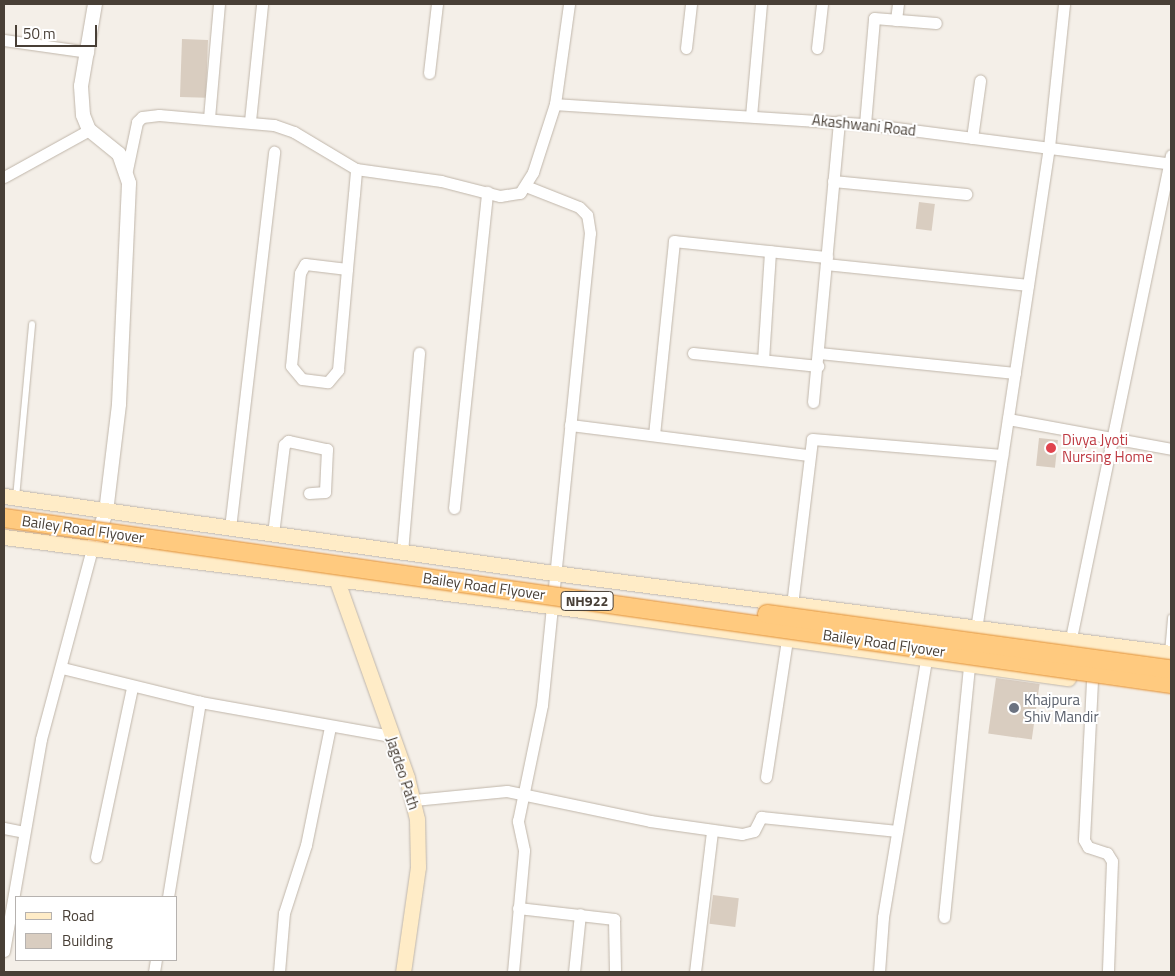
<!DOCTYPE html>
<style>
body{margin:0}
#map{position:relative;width:1175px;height:976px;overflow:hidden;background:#f4efe8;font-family:"Titillium Web",sans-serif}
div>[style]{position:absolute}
.building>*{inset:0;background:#d9cdc0;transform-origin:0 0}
.roads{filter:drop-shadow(0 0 1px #c0b6aa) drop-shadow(0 0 1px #c0b6aa)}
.service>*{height:5.5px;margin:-2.75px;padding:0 2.75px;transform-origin:2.75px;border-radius:2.75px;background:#fff}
.minor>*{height:11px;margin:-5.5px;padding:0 5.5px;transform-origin:5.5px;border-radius:5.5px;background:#fff}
.tertiary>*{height:14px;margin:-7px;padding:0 7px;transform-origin:7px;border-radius:7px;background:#fff}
.secondary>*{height:15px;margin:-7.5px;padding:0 7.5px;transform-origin:7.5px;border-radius:7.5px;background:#ffecc7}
.bridges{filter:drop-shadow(0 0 1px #e29034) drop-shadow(0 0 1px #e29034)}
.trunk-bridge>*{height:18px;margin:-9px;padding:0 9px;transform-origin:9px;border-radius:9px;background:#ffca7f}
.dots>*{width:14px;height:14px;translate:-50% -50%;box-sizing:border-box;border:2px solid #fff;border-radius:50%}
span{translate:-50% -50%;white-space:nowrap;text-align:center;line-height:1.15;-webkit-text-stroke:4px #fff;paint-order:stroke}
.shield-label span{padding:1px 4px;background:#fff;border:1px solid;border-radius:4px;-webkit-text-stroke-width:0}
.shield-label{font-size:14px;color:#483f36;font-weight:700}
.street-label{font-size:15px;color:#483f36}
.health-label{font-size:15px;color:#be3a42}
.left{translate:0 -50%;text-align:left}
.worship-label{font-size:15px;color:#5b616d}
.frame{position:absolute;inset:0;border:5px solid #483f36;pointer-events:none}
.legend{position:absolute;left:15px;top:896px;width:162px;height:65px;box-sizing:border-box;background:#fff;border:1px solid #b6b2af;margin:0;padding:6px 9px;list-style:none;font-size:15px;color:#483f36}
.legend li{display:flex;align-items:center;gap:10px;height:25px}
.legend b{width:25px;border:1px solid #b6b2af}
.scale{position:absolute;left:15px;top:25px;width:82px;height:22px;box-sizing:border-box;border:2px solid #483f36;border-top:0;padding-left:6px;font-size:15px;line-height:18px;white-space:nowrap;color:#483f36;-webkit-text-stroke:4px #fff;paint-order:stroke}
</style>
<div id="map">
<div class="building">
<i style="left:182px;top:39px;width:26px;height:58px;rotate:2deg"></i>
<i style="left:919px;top:202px;width:16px;height:27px;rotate:7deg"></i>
<i style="left:1039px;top:438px;width:19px;height:28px;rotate:6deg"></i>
<i style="left:996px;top:678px;width:44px;height:56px;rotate:8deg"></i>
<i style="left:713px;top:895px;width:26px;height:29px;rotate:7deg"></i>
</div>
<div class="roads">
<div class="service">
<i style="left:16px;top:498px;width:174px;rotate:-84.7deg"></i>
<i style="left:1168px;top:653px;width:35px;rotate:-85deg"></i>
</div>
<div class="minor">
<i style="left:896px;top:20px;width:16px;rotate:-83deg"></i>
<i style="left:4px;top:40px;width:85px;rotate:8.1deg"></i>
<i style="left:686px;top:48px;width:44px;rotate:-83.5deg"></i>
<i style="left:817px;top:48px;width:44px;rotate:-83.5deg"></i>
<i style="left:429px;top:73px;width:69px;rotate:-83.4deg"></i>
<i style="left:555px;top:104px;width:311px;rotate:3.7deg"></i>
<i style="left:865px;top:124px;width:309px;rotate:7.4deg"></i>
<i style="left:751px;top:116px;width:112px;rotate:-84.9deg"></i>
<i style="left:209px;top:118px;width:114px;rotate:-85deg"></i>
<i style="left:250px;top:121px;width:118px;rotate:-84.1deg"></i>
<i style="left:865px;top:124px;width:106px;rotate:-85.1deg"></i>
<i style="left:874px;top:18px;width:62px;rotate:4.6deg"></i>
<i style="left:972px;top:138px;width:58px;rotate:-82deg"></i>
<i style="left:127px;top:170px;width:49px;rotate:-78.2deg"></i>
<i style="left:137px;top:122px;width:7px;rotate:-45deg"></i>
<i style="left:142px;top:117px;width:17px;rotate:-7deg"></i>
<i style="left:159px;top:115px;width:115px;rotate:5deg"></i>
<i style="left:274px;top:125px;width:21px;rotate:19deg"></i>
<i style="left:294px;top:132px;width:72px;rotate:30.8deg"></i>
<i style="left:356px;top:169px;width:86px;rotate:8deg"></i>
<i style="left:441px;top:181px;width:61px;rotate:14.3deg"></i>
<i style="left:500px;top:196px;width:20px;rotate:-9deg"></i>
<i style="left:520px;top:193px;width:25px;rotate:-58deg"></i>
<i style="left:533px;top:172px;width:71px;rotate:-72.1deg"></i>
<i style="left:555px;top:104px;width:101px;rotate:-82deg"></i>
<i style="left:4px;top:177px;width:97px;rotate:-28.9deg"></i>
<i style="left:833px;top:181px;width:134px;rotate:5.6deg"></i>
<i style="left:826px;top:264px;width:203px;rotate:5.9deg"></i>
<i style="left:347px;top:269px;width:42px;rotate:-173.2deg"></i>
<i style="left:305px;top:264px;width:10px;rotate:119deg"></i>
<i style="left:300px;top:273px;width:93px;rotate:95.5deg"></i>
<i style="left:291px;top:366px;width:17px;rotate:50deg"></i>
<i style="left:302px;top:379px;width:26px;rotate:7deg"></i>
<i style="left:328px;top:382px;width:16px;rotate:-50deg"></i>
<i style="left:338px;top:370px;width:101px;rotate:-84.9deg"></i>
<i style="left:347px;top:269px;width:75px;rotate:-84.7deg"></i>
<i style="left:354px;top:194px;width:25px;rotate:-85deg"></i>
<i style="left:693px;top:353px;width:126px;rotate:5.9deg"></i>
<i style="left:819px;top:353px;width:197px;rotate:5.8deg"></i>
<i style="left:763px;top:360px;width:109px;rotate:-86.3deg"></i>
<i style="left:813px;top:402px;width:282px;rotate:-84.7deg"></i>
<i style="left:1008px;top:419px;width:166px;rotate:10.4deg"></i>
<i style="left:570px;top:425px;width:241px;rotate:7.2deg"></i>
<i style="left:654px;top:435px;width:195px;rotate:-84.1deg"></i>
<i style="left:674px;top:241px;width:154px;rotate:6deg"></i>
<i style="left:454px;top:508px;width:318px;rotate:-84deg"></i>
<i style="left:230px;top:528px;width:379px;rotate:-83.3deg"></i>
<i style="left:273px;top:534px;width:90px;rotate:-83deg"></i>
<i style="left:284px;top:445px;width:6px;rotate:-45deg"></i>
<i style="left:288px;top:441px;width:40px;rotate:12deg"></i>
<i style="left:327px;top:449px;width:43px;rotate:92.7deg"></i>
<i style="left:325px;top:492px;width:16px;rotate:176deg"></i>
<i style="left:402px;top:552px;width:200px;rotate:-85.1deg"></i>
<i style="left:792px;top:605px;width:167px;rotate:-83.1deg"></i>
<i style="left:812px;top:439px;width:191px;rotate:4.8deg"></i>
<i style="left:975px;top:636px;width:495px;rotate:-81.4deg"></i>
<i style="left:1049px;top:147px;width:144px;rotate:-84deg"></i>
<i style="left:1071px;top:638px;width:493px;rotate:-78.3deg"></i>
<i style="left:62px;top:668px;width:142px;rotate:13.8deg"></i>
<i style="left:200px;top:702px;width:194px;rotate:10.1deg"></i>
<i style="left:1092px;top:681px;width:159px;rotate:92.9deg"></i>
<i style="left:1084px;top:840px;width:8px;rotate:60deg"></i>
<i style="left:1088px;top:847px;width:20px;rotate:18deg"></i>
<i style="left:1107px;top:853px;width:9px;rotate:58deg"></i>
<i style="left:1112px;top:861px;width:111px;rotate:92.1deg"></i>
<i style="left:766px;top:777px;width:139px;rotate:-81.3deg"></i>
<i style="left:414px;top:800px;width:93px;rotate:-5.5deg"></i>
<i style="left:507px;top:791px;width:146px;rotate:11.8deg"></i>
<i style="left:650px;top:821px;width:93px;rotate:8deg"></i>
<i style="left:742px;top:834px;width:12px;rotate:-14deg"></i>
<i style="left:754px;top:831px;width:16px;rotate:-63deg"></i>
<i style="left:761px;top:817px;width:137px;rotate:5.9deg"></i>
<i style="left:4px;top:828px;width:20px;rotate:11deg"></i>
<i style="left:96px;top:857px;width:174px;rotate:-78deg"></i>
<i style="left:168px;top:897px;width:198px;rotate:-80.7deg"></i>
<i style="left:518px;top:908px;width:97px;rotate:6.5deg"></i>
<i style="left:614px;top:919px;width:53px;rotate:88.9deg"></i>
<i style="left:944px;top:917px;width:262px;rotate:-84.3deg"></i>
<i style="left:4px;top:951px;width:215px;rotate:-80.1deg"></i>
<i style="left:41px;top:739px;width:197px;rotate:-75deg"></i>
<i style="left:154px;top:972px;width:12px;rotate:-81deg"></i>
<i style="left:279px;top:972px;width:59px;rotate:-85.2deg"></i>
<i style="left:284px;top:913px;width:71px;rotate:-72.1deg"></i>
<i style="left:306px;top:845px;width:120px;rotate:-78.5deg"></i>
<i style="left:513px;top:972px;width:122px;rotate:-84.8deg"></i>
<i style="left:524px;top:850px;width:30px;rotate:-102deg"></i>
<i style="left:518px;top:821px;width:118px;rotate:-78.3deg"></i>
<i style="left:542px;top:705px;width:474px;rotate:-84.2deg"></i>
<i style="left:590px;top:233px;width:18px;rotate:-99deg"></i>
<i style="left:587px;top:215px;width:11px;rotate:-135deg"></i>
<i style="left:579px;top:207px;width:57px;rotate:-158.4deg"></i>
<i style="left:574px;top:972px;width:58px;rotate:-84.1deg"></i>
<i style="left:695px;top:972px;width:142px;rotate:-83.1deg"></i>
<i style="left:879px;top:972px;width:55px;rotate:-85.8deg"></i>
<i style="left:883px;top:917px;width:262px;rotate:-80.5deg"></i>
</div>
<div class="tertiary">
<i style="left:92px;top:549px;width:40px;rotate:-69deg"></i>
<i style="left:106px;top:512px;width:109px;rotate:-83.1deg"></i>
<i style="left:119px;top:404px;width:221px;rotate:-87.4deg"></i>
<i style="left:129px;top:183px;width:31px;rotate:-109deg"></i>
<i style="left:119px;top:154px;width:38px;rotate:-141deg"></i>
<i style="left:89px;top:130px;width:16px;rotate:-112deg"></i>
<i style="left:83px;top:115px;width:29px;rotate:-94deg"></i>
<i style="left:81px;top:86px;width:83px;rotate:-80.3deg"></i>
</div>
<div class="secondary">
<i style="left:4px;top:496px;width:555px;rotate:7.97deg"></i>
<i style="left:554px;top:573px;width:622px;rotate:7.39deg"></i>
<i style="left:4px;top:537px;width:583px;rotate:7.2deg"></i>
<i style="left:582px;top:610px;width:491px;rotate:8deg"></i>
<i style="left:337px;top:581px;width:209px;rotate:70.4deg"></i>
<i style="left:407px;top:778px;width:42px;rotate:76.3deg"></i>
<i style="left:417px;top:819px;width:48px;rotate:88.8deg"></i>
<i style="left:418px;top:867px;width:106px;rotate:98.1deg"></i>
</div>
</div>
<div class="bridges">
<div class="trunk-bridge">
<i style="left:4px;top:518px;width:1179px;rotate:8.1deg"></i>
<i style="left:767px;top:614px;width:408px;rotate:7.8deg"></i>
</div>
</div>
<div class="dots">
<i style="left:1051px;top:448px;background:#e0444e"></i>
<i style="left:1014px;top:708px;background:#6b7280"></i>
</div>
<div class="shield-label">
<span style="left:587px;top:601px">NH922</span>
</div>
<div class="street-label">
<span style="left:864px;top:125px;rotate:6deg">Akashwani Road</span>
<span style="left:83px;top:529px;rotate:8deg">Bailey Road Flyover</span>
<span style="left:484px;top:586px;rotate:8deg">Bailey Road Flyover</span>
<span style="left:884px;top:643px;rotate:8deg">Bailey Road Flyover</span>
<span style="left:403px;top:773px;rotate:72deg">Jagdeo Path</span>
</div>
<div class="health-label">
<span class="left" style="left:1062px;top:448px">Divya Jyoti<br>Nursing Home</span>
</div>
<div class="worship-label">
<span class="left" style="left:1024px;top:708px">Khajpura<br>Shiv Mandir</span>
</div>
<div class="frame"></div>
<ul class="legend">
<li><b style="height:6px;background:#ffecc7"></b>Road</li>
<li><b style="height:14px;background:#d9cdc0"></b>Building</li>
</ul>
<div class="scale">50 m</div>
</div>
